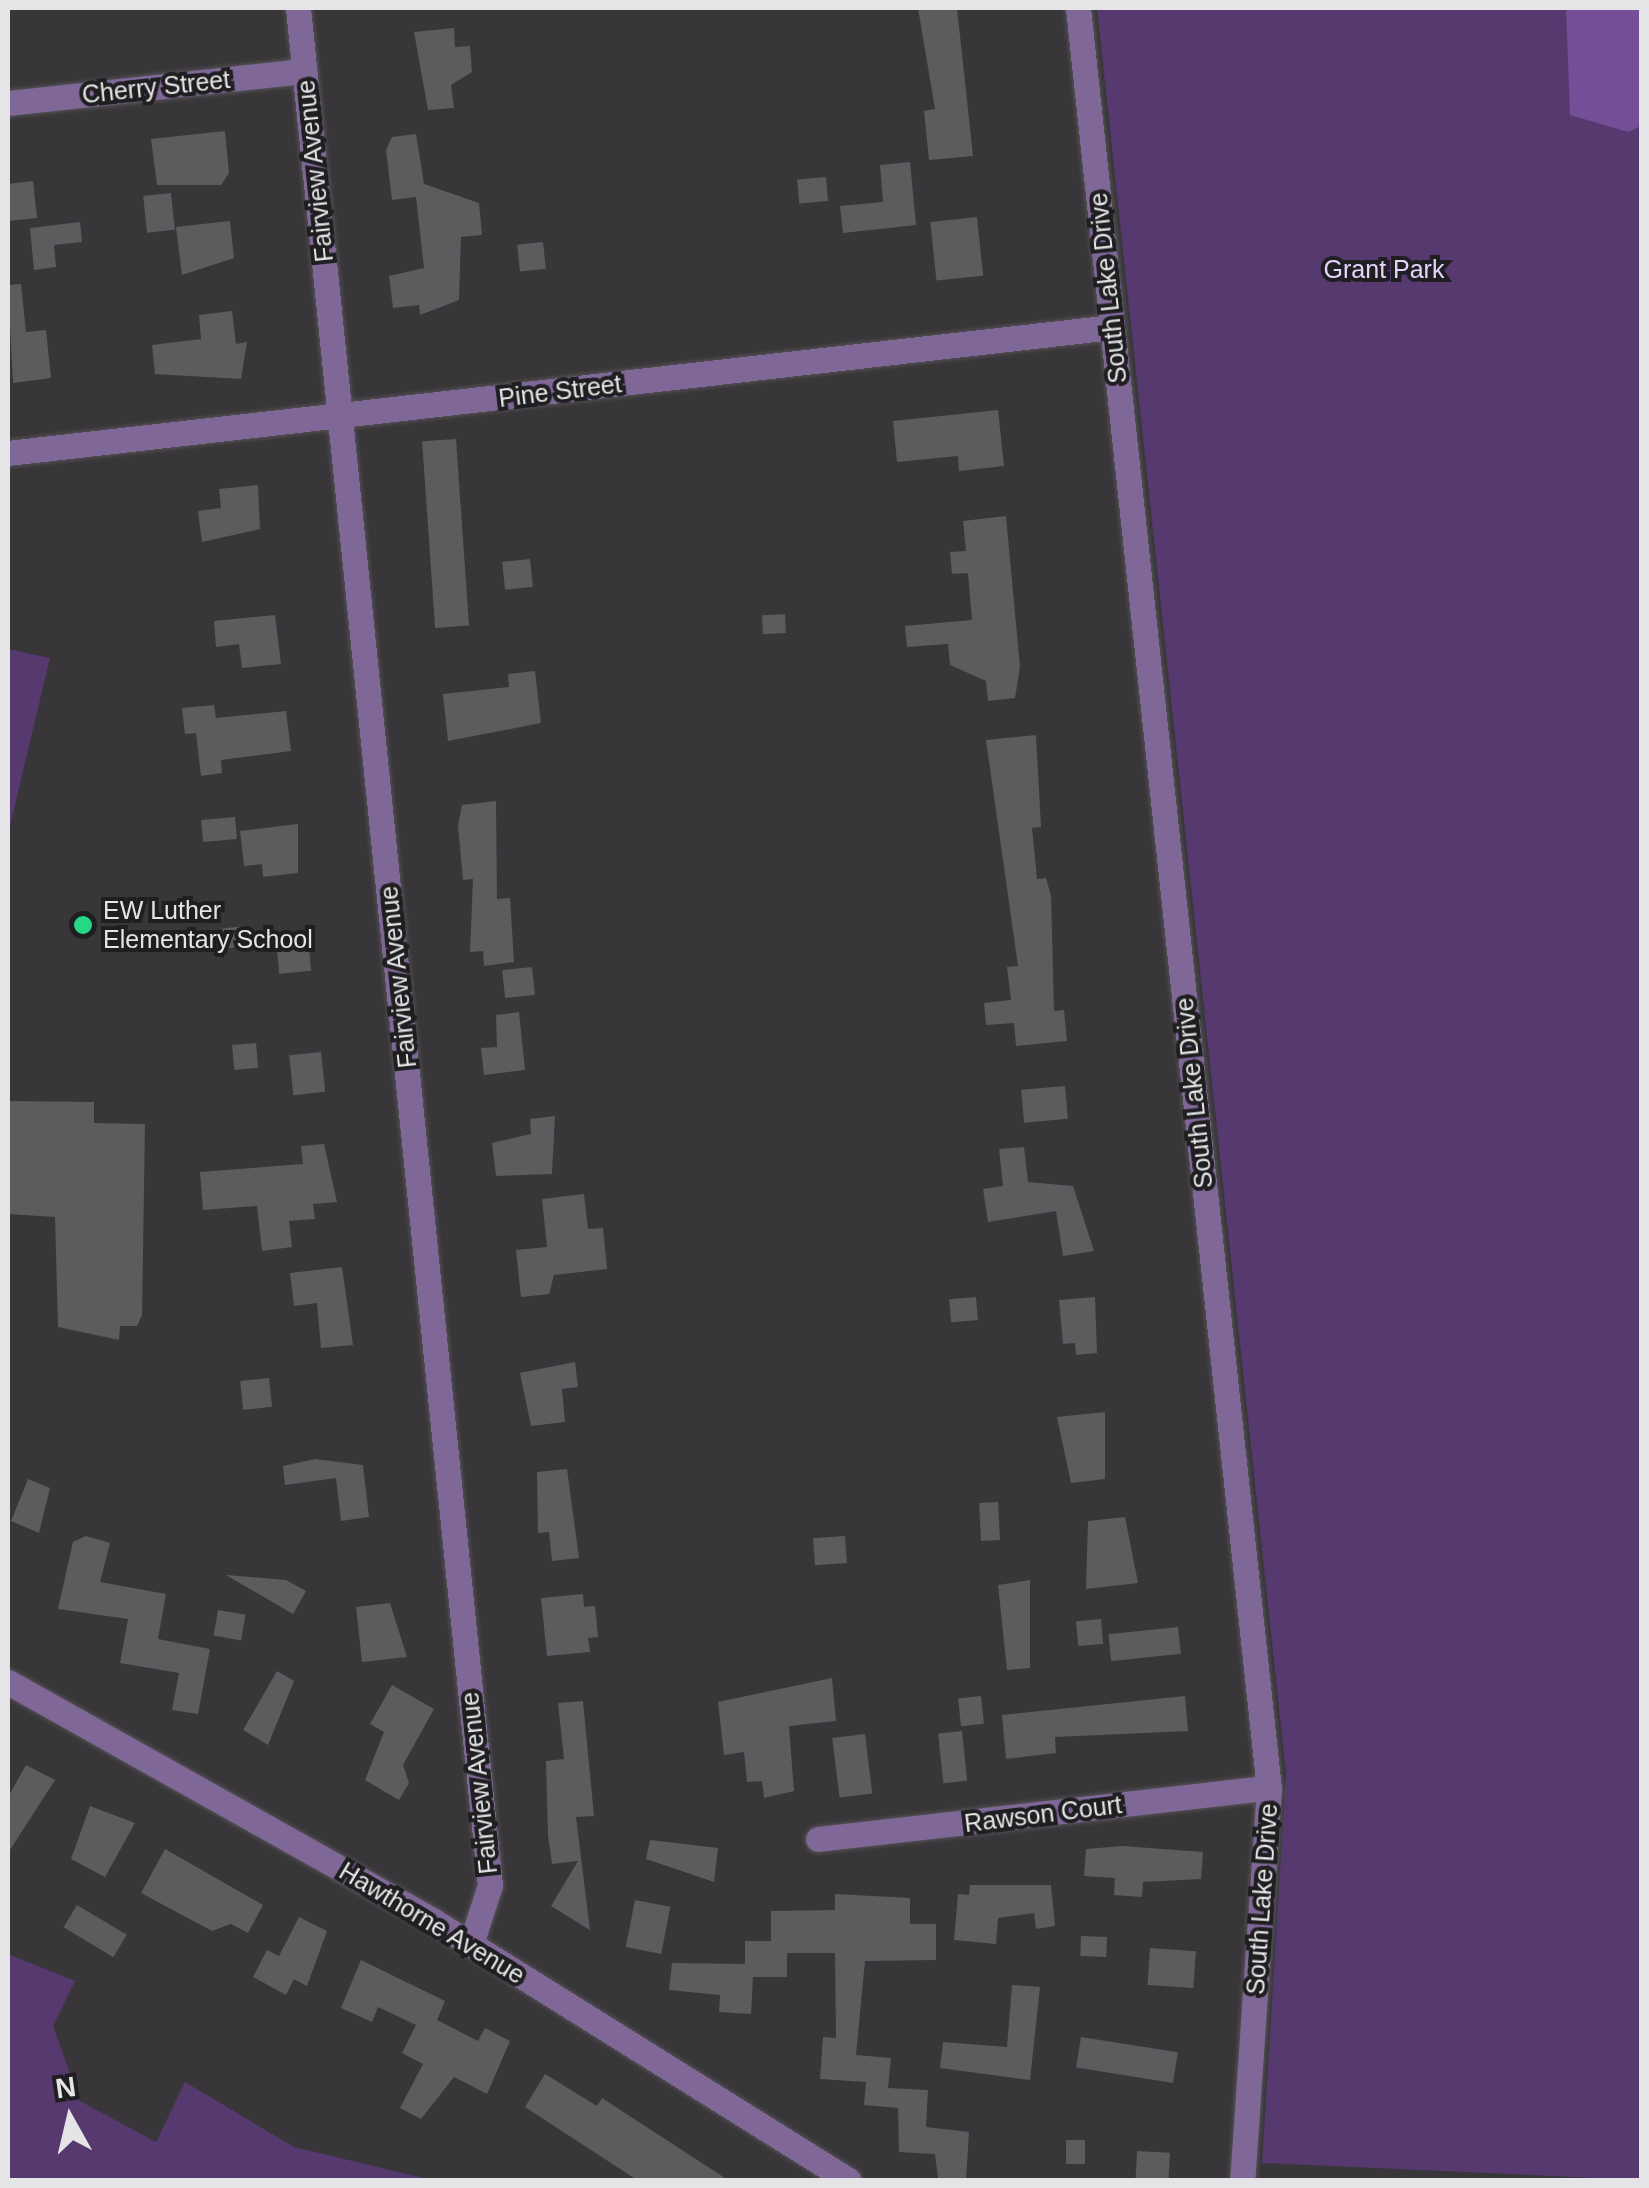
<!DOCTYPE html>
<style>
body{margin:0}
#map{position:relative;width:1649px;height:2188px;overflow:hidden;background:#383639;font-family:Helvetica,sans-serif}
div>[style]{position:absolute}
.green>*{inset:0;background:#55396f}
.water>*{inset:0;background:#744e97}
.building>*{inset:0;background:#5c5b5e;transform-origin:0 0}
.roads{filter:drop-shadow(0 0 2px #545255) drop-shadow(0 0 2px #545255)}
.minor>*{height:25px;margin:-12.5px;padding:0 12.5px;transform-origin:12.5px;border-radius:12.5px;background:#7f6798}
.dots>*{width:28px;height:28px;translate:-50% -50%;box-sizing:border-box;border:5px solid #1f1e20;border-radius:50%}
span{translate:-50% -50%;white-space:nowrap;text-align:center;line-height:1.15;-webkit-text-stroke:8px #1f1e20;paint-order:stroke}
.street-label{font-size:25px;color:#e5e4e6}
.park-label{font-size:25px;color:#e6d3fc}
.poi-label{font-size:25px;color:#e5e4e6}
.left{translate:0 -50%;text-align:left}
.frame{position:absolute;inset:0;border:10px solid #e5e4e6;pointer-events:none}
.north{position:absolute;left:20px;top:2068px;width:100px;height:100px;-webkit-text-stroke:8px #1f1e20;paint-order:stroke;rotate:352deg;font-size:28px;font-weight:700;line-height:40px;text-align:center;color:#e5e4e6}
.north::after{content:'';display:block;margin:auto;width:35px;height:45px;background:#e5e4e6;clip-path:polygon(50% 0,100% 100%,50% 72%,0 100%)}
</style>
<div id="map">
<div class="green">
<i style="clip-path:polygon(1097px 8px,1641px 8px,1641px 2180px,1262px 2163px,1286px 1774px)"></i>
<i style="clip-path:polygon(8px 649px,50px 658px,8px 834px)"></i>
<i style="clip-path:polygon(8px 1954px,75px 1981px,53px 2026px,80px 2101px,156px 2142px,185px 2082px,294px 2147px,432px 2180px,8px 2180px)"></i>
</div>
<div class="water">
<i style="clip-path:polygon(1566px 8px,1641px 8px,1641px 126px,1628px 132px,1570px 115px)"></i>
</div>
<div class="building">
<i style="clip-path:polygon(918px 8px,957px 8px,973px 156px,929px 160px,924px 111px,935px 109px)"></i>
<i style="clip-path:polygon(454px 28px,455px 47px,470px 46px,472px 72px,451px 85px,454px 108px,428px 110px,414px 32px)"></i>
<i style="clip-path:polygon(225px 131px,229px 173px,221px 185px,157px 185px,151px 139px)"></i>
<i style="clip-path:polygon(416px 134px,424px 184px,479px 203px,482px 235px,461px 237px,459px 300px,420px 315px,419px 305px,393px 308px,389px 276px,424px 268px,416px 197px,392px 200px,386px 150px,392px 137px)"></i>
<i style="clip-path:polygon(910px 162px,916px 225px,843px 233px,840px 206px,883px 202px,880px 165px)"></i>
<i style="left:826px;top:177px;width:24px;height:29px;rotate:85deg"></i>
<i style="clip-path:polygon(33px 181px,37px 218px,8px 221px,8px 184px)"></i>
<i style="left:171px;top:193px;width:37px;height:28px;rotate:84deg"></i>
<i style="left:977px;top:217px;width:59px;height:47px;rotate:84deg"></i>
<i style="clip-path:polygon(230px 221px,234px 258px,182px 275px,176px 227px)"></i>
<i style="clip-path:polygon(80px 222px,82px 242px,54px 245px,56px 267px,34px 270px,30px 228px)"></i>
<i style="left:543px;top:242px;width:27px;height:26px;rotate:84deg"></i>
<i style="clip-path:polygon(21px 284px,26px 332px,46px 330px,51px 378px,13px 383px,8px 285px)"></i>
<i style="clip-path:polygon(232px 311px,236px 344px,247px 342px,241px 379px,155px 374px,152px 345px,201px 339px,199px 315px)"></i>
<i style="clip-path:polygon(998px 410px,1004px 466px,959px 471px,958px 456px,897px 462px,893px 421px)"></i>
<i style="left:456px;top:439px;width:187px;height:34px;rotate:86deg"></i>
<i style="clip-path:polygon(258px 485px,260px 529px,202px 542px,198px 511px,221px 508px,219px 489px)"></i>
<i style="clip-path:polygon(1006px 516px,1020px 667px,1015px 698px,988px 701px,986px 681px,950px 665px,948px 644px,907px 647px,905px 626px,972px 620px,968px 573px,952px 574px,950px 552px,966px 551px,963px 521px)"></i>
<i style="left:530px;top:559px;width:28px;height:28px;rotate:84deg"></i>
<i style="left:785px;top:614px;width:19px;height:23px;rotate:87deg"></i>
<i style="clip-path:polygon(275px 615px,281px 664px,242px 668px,239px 644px,216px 647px,214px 621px)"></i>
<i style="clip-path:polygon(535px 671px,541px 723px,448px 741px,443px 694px,509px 687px,508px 674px)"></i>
<i style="clip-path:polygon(214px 705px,216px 718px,286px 711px,291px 751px,221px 760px,222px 773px,201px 776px,196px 733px,185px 734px,182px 708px)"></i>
<i style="clip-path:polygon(1036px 735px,1041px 827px,1032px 828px,1037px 879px,1046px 878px,1051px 896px,1054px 1011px,1064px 1010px,1067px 1041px,1016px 1046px,1014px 1023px,986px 1025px,984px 1003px,1011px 1000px,1007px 967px,1018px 966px,986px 740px)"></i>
<i style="clip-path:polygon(496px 801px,497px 899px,510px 898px,514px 962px,484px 966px,483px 951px,470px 952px,473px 879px,463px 880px,458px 826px,462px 805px)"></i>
<i style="left:235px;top:817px;width:22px;height:34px;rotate:85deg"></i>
<i style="clip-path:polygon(298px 824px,298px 873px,263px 877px,262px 864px,244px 866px,240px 831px)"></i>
<i style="left:246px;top:926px;width:20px;height:24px;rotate:84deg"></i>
<i style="left:308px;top:936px;width:35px;height:32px;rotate:85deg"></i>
<i style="left:532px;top:967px;width:28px;height:30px;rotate:84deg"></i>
<i style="clip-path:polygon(519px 1012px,525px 1070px,484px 1075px,481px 1048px,497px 1047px,496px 1015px)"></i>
<i style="left:256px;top:1043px;width:25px;height:24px;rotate:85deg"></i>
<i style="left:321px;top:1052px;width:40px;height:32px;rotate:84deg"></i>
<i style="left:1065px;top:1086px;width:33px;height:44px;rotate:85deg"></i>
<i style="clip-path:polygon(8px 1101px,94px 1102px,94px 1123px,145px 1124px,142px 1315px,137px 1326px,120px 1326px,119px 1340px,58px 1327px,55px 1217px,8px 1214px)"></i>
<i style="clip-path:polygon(555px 1116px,552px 1174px,496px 1176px,492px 1143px,531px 1134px,530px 1119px)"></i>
<i style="clip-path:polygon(324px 1144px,337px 1202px,313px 1204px,315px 1219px,289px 1221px,292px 1247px,262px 1251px,257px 1206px,203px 1210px,200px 1172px,303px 1164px,301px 1146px)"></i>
<i style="clip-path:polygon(1024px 1147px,1028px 1182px,1073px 1186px,1094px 1251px,1063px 1256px,1056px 1211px,988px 1222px,983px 1189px,1003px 1186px,999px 1149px)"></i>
<i style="clip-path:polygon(584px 1194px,588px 1229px,603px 1228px,607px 1269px,554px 1275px,549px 1294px,521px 1297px,516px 1250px,547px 1247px,542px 1199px)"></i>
<i style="clip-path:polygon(342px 1267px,353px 1345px,321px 1348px,317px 1303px,294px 1306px,290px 1273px)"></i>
<i style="left:976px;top:1297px;width:23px;height:27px;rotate:85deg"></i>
<i style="clip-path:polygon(1095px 1297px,1097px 1353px,1076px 1355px,1075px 1343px,1063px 1344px,1059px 1300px)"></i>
<i style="clip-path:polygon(575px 1362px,578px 1387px,562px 1389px,565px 1422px,531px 1426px,520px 1373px)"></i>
<i style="left:269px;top:1378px;width:29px;height:29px;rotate:84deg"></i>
<i style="clip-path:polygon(1105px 1412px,1105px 1479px,1071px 1483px,1057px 1417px)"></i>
<i style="clip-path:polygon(315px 1459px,363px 1465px,369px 1517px,341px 1521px,336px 1478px,285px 1485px,283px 1466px)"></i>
<i style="clip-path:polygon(567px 1469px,579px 1558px,552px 1561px,549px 1532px,538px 1533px,537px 1472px)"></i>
<i style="clip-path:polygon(28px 1479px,50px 1488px,39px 1533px,11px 1521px)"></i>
<i style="left:998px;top:1502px;width:38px;height:19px;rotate:87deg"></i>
<i style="clip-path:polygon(1125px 1517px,1138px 1583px,1086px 1589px,1088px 1521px)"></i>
<i style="clip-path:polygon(86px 1536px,110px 1543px,100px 1582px,166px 1594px,158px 1639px,210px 1649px,198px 1714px,172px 1710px,179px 1673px,120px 1663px,128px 1619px,58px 1609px,73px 1542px)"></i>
<i style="left:845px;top:1536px;width:27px;height:32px;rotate:86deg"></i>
<i style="clip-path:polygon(226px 1575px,286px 1580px,306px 1591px,293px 1614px)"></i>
<i style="clip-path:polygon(1030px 1580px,1030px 1668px,1007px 1670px,998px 1585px)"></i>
<i style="clip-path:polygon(583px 1594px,584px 1607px,595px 1606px,598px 1637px,588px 1638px,590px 1652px,547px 1656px,541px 1598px)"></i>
<i style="clip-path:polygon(390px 1603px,407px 1657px,362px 1662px,356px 1607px)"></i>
<i style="left:218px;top:1610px;width:28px;height:26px;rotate:10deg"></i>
<i style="left:1101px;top:1619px;width:25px;height:25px;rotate:85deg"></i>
<i style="left:1178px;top:1627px;width:27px;height:70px;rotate:84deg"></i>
<i style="clip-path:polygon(277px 1671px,294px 1681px,268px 1745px,243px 1730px)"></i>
<i style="clip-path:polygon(832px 1678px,836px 1721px,789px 1726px,794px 1791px,764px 1798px,762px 1781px,747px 1782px,744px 1752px,724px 1755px,718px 1702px)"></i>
<i style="clip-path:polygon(392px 1685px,434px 1709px,403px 1765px,409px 1783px,399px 1800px,365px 1780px,384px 1732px,370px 1724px)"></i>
<i style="left:981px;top:1696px;width:28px;height:23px;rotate:84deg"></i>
<i style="clip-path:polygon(1185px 1696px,1188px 1731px,1055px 1737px,1056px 1753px,1006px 1759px,1002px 1715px)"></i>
<i style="clip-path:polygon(583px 1701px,594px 1816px,576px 1817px,590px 1930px,551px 1906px,578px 1861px,552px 1864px,548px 1835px,546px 1761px,564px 1759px,558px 1703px)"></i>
<i style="left:962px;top:1731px;width:50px;height:24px;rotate:84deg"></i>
<i style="left:865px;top:1734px;width:60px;height:33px;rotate:83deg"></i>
<i style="clip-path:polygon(26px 1765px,55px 1780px,8px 1853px,8px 1797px)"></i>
<i style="clip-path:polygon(90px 1806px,135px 1823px,105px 1877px,71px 1859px)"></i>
<i style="clip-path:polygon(650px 1840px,718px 1848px,714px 1882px,646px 1859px)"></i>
<i style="clip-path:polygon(1123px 1846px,1203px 1852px,1201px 1879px,1143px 1882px,1142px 1897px,1114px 1895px,1115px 1878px,1084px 1876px,1086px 1849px)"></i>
<i style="clip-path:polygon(165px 1849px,263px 1905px,248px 1933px,231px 1924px,212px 1931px,141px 1893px)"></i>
<i style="clip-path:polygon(970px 1885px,1051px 1885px,1055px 1926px,1036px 1929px,1034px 1913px,998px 1918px,996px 1944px,954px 1940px,958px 1894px,969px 1895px)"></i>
<i style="clip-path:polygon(835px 1894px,910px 1898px,910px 1924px,936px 1924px,936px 1960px,865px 1961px,856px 2055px,891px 2058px,888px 2088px,928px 2090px,926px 2127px,969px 2132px,966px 2180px,938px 2178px,935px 2154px,899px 2152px,898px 2108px,864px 2105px,866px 2082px,820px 2079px,823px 2037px,836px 2038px,835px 1953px,787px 1953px,787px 1977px,753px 1977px,751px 2014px,719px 2012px,720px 1995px,669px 1990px,672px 1963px,745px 1964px,745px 1941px,771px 1941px,771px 1911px,835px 1910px)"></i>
<i style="left:635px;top:1900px;width:36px;height:48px;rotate:11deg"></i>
<i style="left:77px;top:1905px;width:58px;height:26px;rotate:31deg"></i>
<i style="clip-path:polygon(299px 1917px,327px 1931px,307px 1986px,294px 1979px,286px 1995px,253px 1977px,267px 1950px,279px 1956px)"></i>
<i style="left:1081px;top:1936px;width:26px;height:20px;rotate:2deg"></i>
<i style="left:1150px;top:1948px;width:46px;height:37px;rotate:4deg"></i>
<i style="clip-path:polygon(361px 1960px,445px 2001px,437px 2020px,478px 2041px,485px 2028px,510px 2041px,487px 2094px,454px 2077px,421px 2119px,400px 2108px,423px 2064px,402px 2053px,416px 2025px,378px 2007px,372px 2022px,341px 2008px)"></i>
<i style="clip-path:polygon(1012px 1985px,1040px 1987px,1030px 2080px,940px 2068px,943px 2042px,1007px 2047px)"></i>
<i style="left:1081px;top:2037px;width:98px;height:31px;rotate:9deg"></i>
<i style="clip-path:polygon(545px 2074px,597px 2106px,602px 2098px,728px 2180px,637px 2180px,525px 2107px)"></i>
<i style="left:1066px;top:2140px;width:19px;height:24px"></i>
<i style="left:1137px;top:2151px;width:33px;height:29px;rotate:3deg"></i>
</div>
<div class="roads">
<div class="minor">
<i style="left:298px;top:8px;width:1887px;rotate:84.16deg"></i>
<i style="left:490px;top:1885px;width:62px;rotate:107.9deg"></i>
<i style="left:1078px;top:8px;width:1790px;rotate:83.88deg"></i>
<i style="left:1269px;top:1788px;width:393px;rotate:93.9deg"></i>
<i style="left:8px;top:103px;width:298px;rotate:-6.2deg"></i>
<i style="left:8px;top:453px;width:1111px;rotate:-6.51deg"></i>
<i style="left:8px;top:1682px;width:486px;rotate:29.3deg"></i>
<i style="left:432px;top:1920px;width:491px;rotate:32deg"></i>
<i style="left:818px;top:1839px;width:454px;rotate:-6.5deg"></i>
</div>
</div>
<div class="dots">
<i style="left:83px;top:925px;background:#26d886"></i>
</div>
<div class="street-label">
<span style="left:156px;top:87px;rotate:-6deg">Cherry Street</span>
<span style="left:315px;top:171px;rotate:-96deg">Fairview Avenue</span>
<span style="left:1108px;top:288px;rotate:-96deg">South Lake Drive</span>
<span style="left:560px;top:391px;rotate:-7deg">Pine Street</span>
<span style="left:398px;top:977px;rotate:-96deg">Fairview Avenue</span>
<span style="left:1194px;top:1093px;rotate:-96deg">South Lake Drive</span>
<span style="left:479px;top:1783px;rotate:-96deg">Fairview Avenue</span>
<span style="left:1043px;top:1814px;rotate:-7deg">Rawson Court</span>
<span style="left:1262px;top:1899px;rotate:-86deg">South Lake Drive</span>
<span style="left:432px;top:1923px;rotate:31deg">Hawthorne Avenue</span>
</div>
<div class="park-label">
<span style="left:1384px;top:269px">Grant Park</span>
</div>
<div class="poi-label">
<span class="left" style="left:103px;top:925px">EW Luther<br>Elementary School</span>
</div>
<div class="frame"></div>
<div class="north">N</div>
</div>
